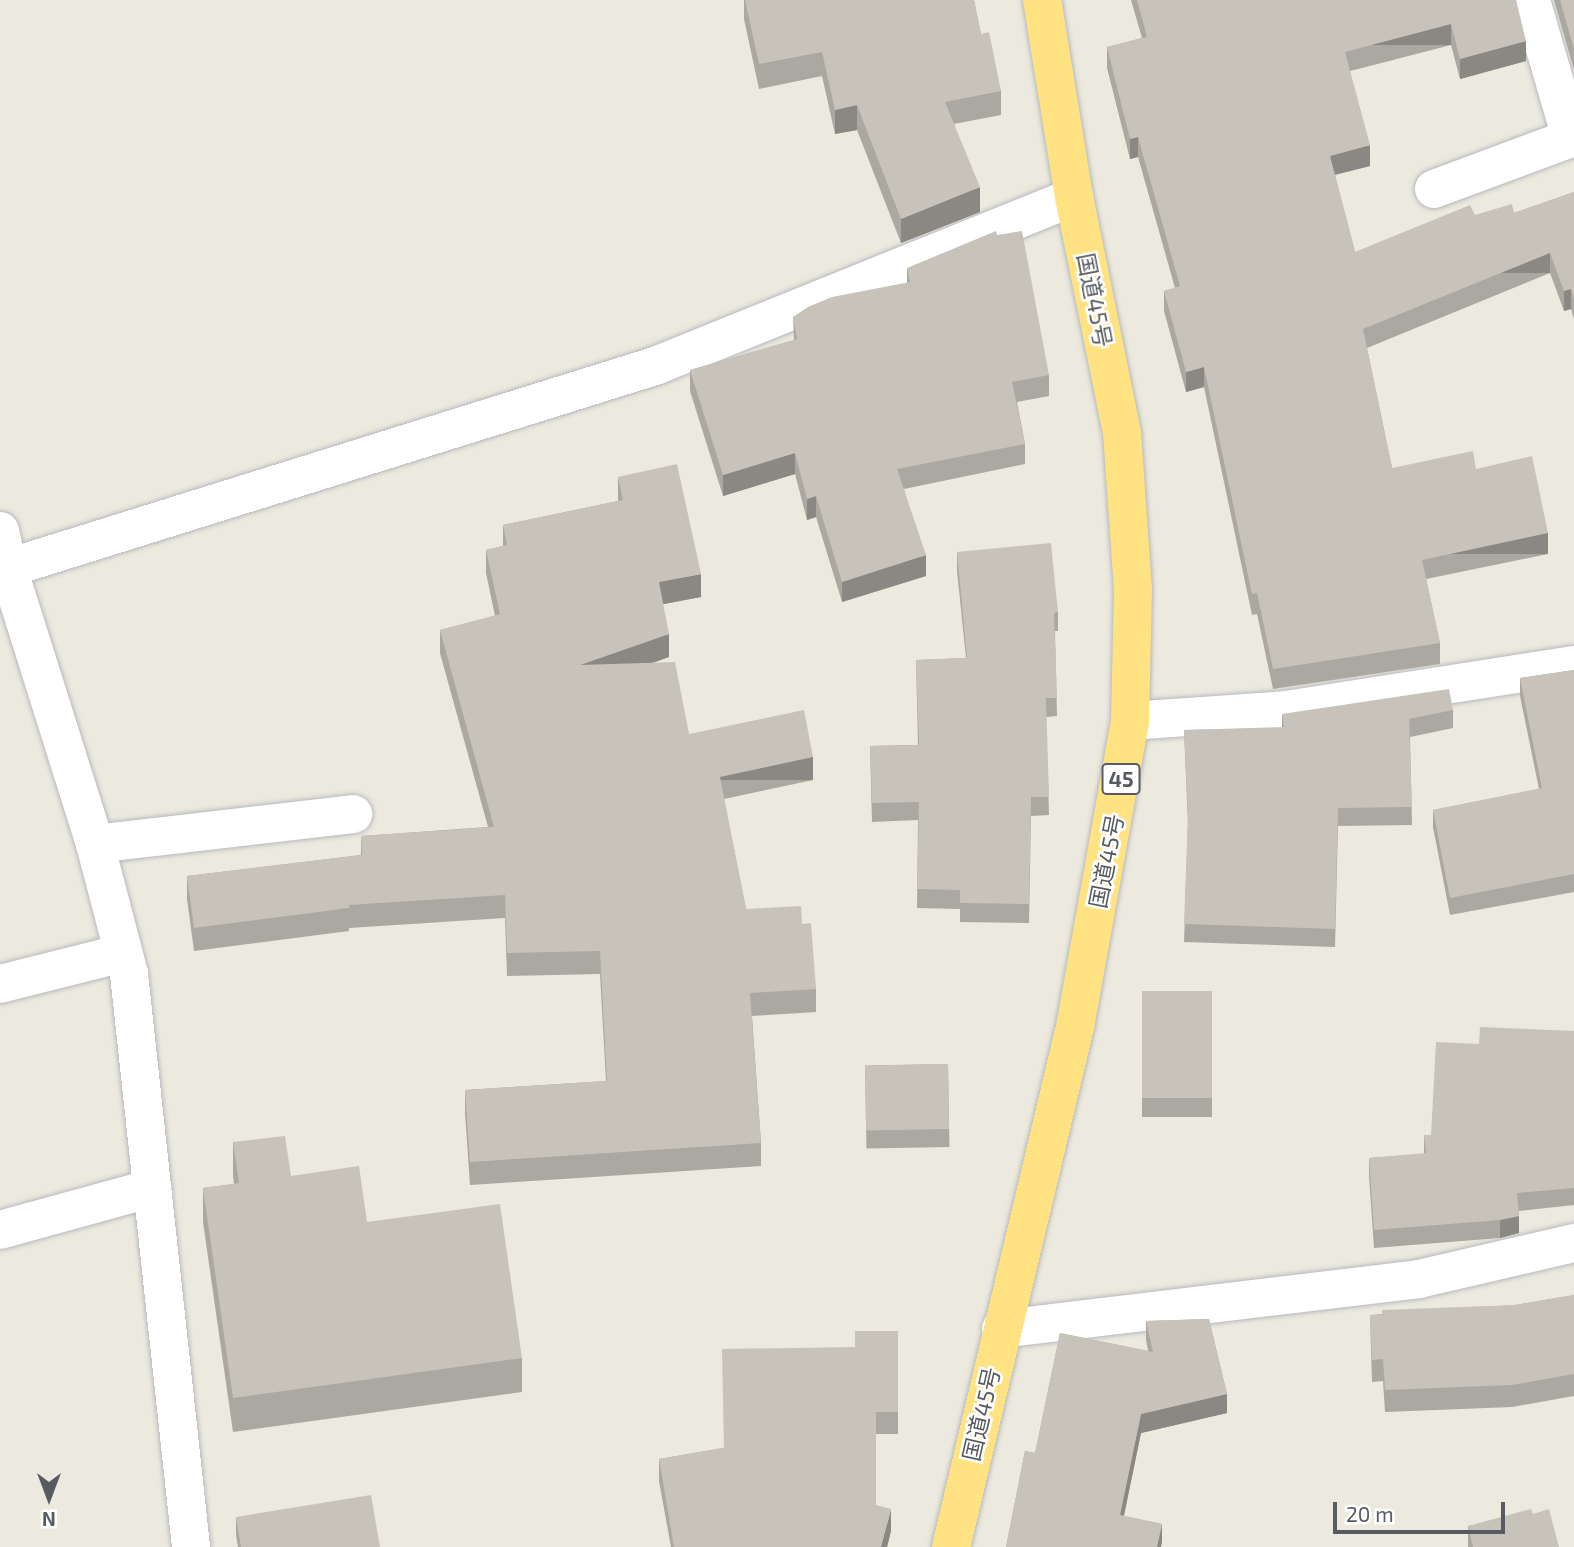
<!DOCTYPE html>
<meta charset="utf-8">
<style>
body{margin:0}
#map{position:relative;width:1574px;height:1547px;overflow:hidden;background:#ece9de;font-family:"Exo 2","Noto Sans JP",sans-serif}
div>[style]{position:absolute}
.roads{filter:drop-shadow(0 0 2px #b7b9bf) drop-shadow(0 0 2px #b7b9bf)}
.minor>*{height:38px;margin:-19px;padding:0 19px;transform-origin:19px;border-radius:19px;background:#fff}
.highway>*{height:38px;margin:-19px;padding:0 19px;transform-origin:19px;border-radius:19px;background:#ffe382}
.wall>*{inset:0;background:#aba8a1;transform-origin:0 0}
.shaded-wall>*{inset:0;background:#8b8883;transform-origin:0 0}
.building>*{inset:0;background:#c7c3bb;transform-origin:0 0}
span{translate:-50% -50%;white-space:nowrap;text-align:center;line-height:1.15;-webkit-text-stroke:5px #fff;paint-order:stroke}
.shield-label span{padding:2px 5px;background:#fff;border:2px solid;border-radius:5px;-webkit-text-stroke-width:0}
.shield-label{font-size:21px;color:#575b61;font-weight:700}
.street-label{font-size:23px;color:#575b61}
.north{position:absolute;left:14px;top:1463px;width:70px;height:70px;-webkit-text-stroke:5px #fff;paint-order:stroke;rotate:180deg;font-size:19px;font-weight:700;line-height:28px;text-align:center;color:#575b61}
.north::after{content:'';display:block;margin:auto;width:24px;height:32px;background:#575b61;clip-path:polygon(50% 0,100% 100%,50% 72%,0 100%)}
.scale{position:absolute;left:1333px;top:1502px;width:172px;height:32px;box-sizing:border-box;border:4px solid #575b61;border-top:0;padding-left:9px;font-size:21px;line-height:24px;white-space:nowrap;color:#575b61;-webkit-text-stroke:5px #fff;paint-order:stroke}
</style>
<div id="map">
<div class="roads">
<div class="minor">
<i style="left:1434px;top:189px;width:146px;rotate:-20.4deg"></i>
<i style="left:1571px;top:138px;width:144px;rotate:-106.2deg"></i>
<i style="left:0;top:531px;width:38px;rotate:78deg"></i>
<i style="left:8px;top:568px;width:289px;rotate:72.5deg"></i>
<i style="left:95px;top:844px;width:134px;rotate:75.3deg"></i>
<i style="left:129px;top:974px;width:576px;rotate:83.82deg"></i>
<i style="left:8px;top:568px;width:678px;rotate:-17.34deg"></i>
<i style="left:655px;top:366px;width:452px;rotate:-22deg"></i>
<i style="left:1130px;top:721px;width:156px;rotate:-4deg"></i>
<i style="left:1286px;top:710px;width:291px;rotate:-8.9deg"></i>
<i style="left:95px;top:844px;width:260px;rotate:-6.6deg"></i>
<i style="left:0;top:984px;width:127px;rotate:-14.1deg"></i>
<i style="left:0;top:1230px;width:158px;rotate:-15.4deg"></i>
<i style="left:1001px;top:1329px;width:421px;rotate:-6.8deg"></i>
<i style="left:1419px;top:1279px;width:159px;rotate:-13.1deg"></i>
</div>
<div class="highway">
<i style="left:951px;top:1547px;width:535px;rotate:-76.59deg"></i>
<i style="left:1075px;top:1027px;width:311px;rotate:-79.8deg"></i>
<i style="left:1130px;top:721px;width:131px;rotate:-88.7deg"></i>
<i style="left:1133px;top:590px;width:157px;rotate:-94deg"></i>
<i style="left:1122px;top:433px;width:241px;rotate:-101.5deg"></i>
<i style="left:1074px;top:197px;width:200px;rotate:-99.2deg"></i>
</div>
</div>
<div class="wall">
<i style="clip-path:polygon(744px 0,974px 0,981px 34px,1001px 91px,1001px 115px,954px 124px,980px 212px,901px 243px,857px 130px,835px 134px,822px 76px,759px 89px,744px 19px)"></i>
<i style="clip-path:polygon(1131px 0,1516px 0,1526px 61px,1460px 79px,1451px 45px,1350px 71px,1370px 166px,1335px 175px,1355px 252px,1475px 215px,1514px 213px,1574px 192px,1574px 319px,1571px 309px,1564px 311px,1550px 273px,1367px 348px,1392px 468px,1476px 469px,1548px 554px,1426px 579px,1440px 643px,1440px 664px,1273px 689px,1257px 614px,1252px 615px,1204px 387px,1186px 392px,1164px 311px,1164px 291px,1175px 288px,1138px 157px,1130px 159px,1107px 68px,1107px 47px,1142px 38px)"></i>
<i style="clip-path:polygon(1554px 0,1574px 0,1574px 70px)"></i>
<i style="clip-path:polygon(907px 268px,1049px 375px,1049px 396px,1017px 402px,1025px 444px,1025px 464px,904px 489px,926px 576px,842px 602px,816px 517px,807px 520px,795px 474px,723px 496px,690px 391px,690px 370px,794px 340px,793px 317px,907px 283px)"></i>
<i style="clip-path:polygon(618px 477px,701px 597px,663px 604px,669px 657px,653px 663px,689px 734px,813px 780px,724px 799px,746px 909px,802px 924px,816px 989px,816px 1012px,752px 1016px,761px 1143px,761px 1166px,470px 1185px,465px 1113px,465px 1090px,606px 1081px,600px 974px,507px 976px,505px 918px,349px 928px,349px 931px,194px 951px,187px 899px,187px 876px,361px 855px,361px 836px,488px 827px,440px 653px,440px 630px,495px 616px,486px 573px,486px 550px,503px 546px,503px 525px,618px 501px)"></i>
<i style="clip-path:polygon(957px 552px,1058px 612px,1058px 631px,1055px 631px,1057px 716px,1046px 717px,1049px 815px,1031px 816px,1029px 923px,960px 922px,960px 909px,917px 908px,918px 820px,872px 822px,870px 746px,918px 745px,916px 660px,966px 658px,957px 571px)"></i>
<i style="clip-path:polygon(1574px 670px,1574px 892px,1450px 915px,1433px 827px,1433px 810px,1539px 789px,1520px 696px,1520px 678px)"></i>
<i style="clip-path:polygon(1453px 710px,1453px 728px,1410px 737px,1412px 825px,1338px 826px,1335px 947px,1184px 942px,1188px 825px,1184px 730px,1282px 728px,1282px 714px)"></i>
<i style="left:1142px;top:991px;width:70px;height:126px"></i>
<i style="clip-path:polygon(1574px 1031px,1574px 1205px,1519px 1211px,1519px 1233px,1500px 1238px,1374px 1248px,1369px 1176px,1369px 1158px,1424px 1154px,1424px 1135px,1431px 1135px,1479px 1044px)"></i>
<i style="left:948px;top:1064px;width:83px;height:83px;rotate:89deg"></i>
<i style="clip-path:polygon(233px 1142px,291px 1176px,367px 1222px,522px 1358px,522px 1392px,233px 1432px,203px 1222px,203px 1188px,234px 1184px,233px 1176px)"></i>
<i style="clip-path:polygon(1574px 1295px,1574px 1396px,1512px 1407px,1385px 1412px,1383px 1381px,1372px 1382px,1370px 1315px,1515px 1305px)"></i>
<i style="clip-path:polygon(1209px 1319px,1227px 1394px,1227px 1413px,1141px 1433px,1124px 1516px,1162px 1524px,1161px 1547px,1006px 1547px,1025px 1451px,1035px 1453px,1060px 1333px,1148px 1351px,1146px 1340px,1146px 1321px)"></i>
<i style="clip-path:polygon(898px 1331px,898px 1434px,876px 1434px,876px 1505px,891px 1531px,887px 1547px,671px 1547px,659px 1481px,659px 1459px,723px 1448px,855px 1347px)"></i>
<i style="clip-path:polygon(1533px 1514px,1559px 1547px,1468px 1547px,1468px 1526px)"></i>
<i style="clip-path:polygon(236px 1517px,380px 1547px,238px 1547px,236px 1535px)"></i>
</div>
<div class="shaded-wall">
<i style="left:1451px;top:24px;width:21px;height:110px;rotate:90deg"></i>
<i style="clip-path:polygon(1526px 41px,1526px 61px,1460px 79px,1460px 59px)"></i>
<i style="clip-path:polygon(857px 105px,857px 130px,835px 134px,835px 110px)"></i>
<i style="clip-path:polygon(1138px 137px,1138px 157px,1130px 159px,1130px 139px)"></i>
<i style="clip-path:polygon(1370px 145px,1370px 166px,1330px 176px,1330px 156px)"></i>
<i style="clip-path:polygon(980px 187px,980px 212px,901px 243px,901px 219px)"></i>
<i style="left:1550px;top:253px;width:20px;height:202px;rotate:90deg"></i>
<i style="clip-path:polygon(1571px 289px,1571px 309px,1564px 311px,1564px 291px)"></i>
<i style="clip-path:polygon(1204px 367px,1204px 387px,1186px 392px,1186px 372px)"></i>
<i style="clip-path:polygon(795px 453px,795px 474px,723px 496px,723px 475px)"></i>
<i style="clip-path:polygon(816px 496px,816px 517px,807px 520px,807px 499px)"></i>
<i style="left:1548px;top:533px;width:21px;height:129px;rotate:90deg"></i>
<i style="clip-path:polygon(926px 555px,926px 576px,842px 602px,842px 582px)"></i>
<i style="clip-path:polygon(701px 574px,701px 597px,659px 605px,659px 582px)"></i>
<i style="clip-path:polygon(669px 634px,669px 657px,580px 688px,580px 665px)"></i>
<i style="left:813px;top:757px;width:23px;height:95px;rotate:90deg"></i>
<i style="clip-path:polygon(1519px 1216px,1519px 1233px,1500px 1238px,1500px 1220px)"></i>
<i style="clip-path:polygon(1227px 1394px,1227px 1413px,1141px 1433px,1120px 1534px,1120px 1515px,1141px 1414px)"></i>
<i style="clip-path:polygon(891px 1509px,891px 1531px,887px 1547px,881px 1547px)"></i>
<i style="clip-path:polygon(1162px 1524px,1162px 1542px,1161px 1547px,1157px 1547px)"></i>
</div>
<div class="building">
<i style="clip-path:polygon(745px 0,974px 0,981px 34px,989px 32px,1001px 91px,945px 102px,980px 187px,901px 219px,857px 105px,835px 110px,822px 52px,759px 64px)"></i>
<i style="clip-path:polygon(1137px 0,1516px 0,1526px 41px,1460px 59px,1451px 24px,1345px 52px,1370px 145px,1330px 156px,1355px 252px,1470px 205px,1475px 215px,1512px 204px,1514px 213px,1574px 192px,1574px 298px,1571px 289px,1564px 291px,1550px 253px,1363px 329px,1392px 468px,1473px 451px,1476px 469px,1532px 456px,1548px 533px,1422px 560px,1440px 643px,1273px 669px,1257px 593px,1252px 594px,1204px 367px,1186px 372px,1164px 291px,1180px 286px,1138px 137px,1130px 139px,1107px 47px,1147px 37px)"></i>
<i style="clip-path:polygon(1560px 0,1574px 0,1574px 49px)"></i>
<i style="clip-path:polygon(996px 231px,997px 235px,1022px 231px,1049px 375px,1012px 382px,1025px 444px,897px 469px,926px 555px,842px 582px,816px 496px,807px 499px,795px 453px,723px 475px,690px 370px,797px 339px,793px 317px,808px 307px,832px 297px,910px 282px,907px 268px)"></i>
<i style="clip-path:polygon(677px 464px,701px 574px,659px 582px,669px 634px,580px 665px,675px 662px,689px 734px,804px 710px,813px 757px,720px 777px,746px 909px,801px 906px,802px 924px,811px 923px,816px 989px,750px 993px,761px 1143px,470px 1162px,465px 1090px,607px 1081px,600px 951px,507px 953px,505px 895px,349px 905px,349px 908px,194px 928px,187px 876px,362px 855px,361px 836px,494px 827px,440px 630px,500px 614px,486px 550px,507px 545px,503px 525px,623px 500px,618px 477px)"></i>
<i style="clip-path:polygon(1051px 543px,1058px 612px,1054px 613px,1057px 698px,1046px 698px,1049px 797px,1031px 797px,1029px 904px,960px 903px,960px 890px,917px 889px,919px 802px,872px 803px,870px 746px,919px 745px,916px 660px,967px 658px,957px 552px)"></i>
<i style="clip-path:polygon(1574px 670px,1574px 874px,1450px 898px,1433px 810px,1542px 788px,1520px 678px)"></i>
<i style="clip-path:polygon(1449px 689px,1453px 710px,1409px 719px,1412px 807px,1338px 808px,1335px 929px,1184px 924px,1188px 815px,1184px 730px,1284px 727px,1282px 714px)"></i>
<i style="left:1142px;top:991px;width:70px;height:107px"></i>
<i style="clip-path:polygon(1480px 1027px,1574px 1031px,1574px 1188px,1517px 1193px,1519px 1216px,1500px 1220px,1374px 1230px,1369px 1158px,1426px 1153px,1424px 1135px,1431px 1135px,1436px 1042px,1479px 1044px)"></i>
<i style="left:948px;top:1064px;width:65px;height:83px;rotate:89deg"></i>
<i style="clip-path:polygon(285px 1136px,291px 1176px,359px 1166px,367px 1222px,500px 1204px,522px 1358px,233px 1398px,203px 1188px,239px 1183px,233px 1142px)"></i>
<i style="clip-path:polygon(1574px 1295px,1574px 1374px,1512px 1385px,1385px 1390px,1383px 1359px,1372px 1360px,1370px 1315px,1382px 1315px,1382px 1310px,1515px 1305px)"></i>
<i style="clip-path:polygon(1209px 1319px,1227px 1394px,1141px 1414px,1120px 1515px,1162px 1524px,1157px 1547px,1006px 1547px,1025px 1451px,1035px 1453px,1060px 1333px,1153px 1352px,1146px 1321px)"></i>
<i style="clip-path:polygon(855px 1331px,898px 1331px,898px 1412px,876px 1412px,876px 1505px,891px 1509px,881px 1547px,674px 1547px,659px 1459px,724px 1448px,722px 1349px,855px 1347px)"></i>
<i style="clip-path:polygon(371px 1495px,380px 1547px,241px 1547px,236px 1517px)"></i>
<i style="clip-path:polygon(1531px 1509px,1533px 1514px,1549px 1509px,1559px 1547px,1473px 1547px,1468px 1526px)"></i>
</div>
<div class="shield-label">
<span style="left:1121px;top:779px">45</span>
</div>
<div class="street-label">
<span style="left:1095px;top:300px;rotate:79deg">国道45号</span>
<span style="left:1106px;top:861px;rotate:-79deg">国道45号</span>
<span style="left:981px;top:1414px;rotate:-77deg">国道45号</span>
</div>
<div class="north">N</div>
<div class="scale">20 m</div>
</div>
